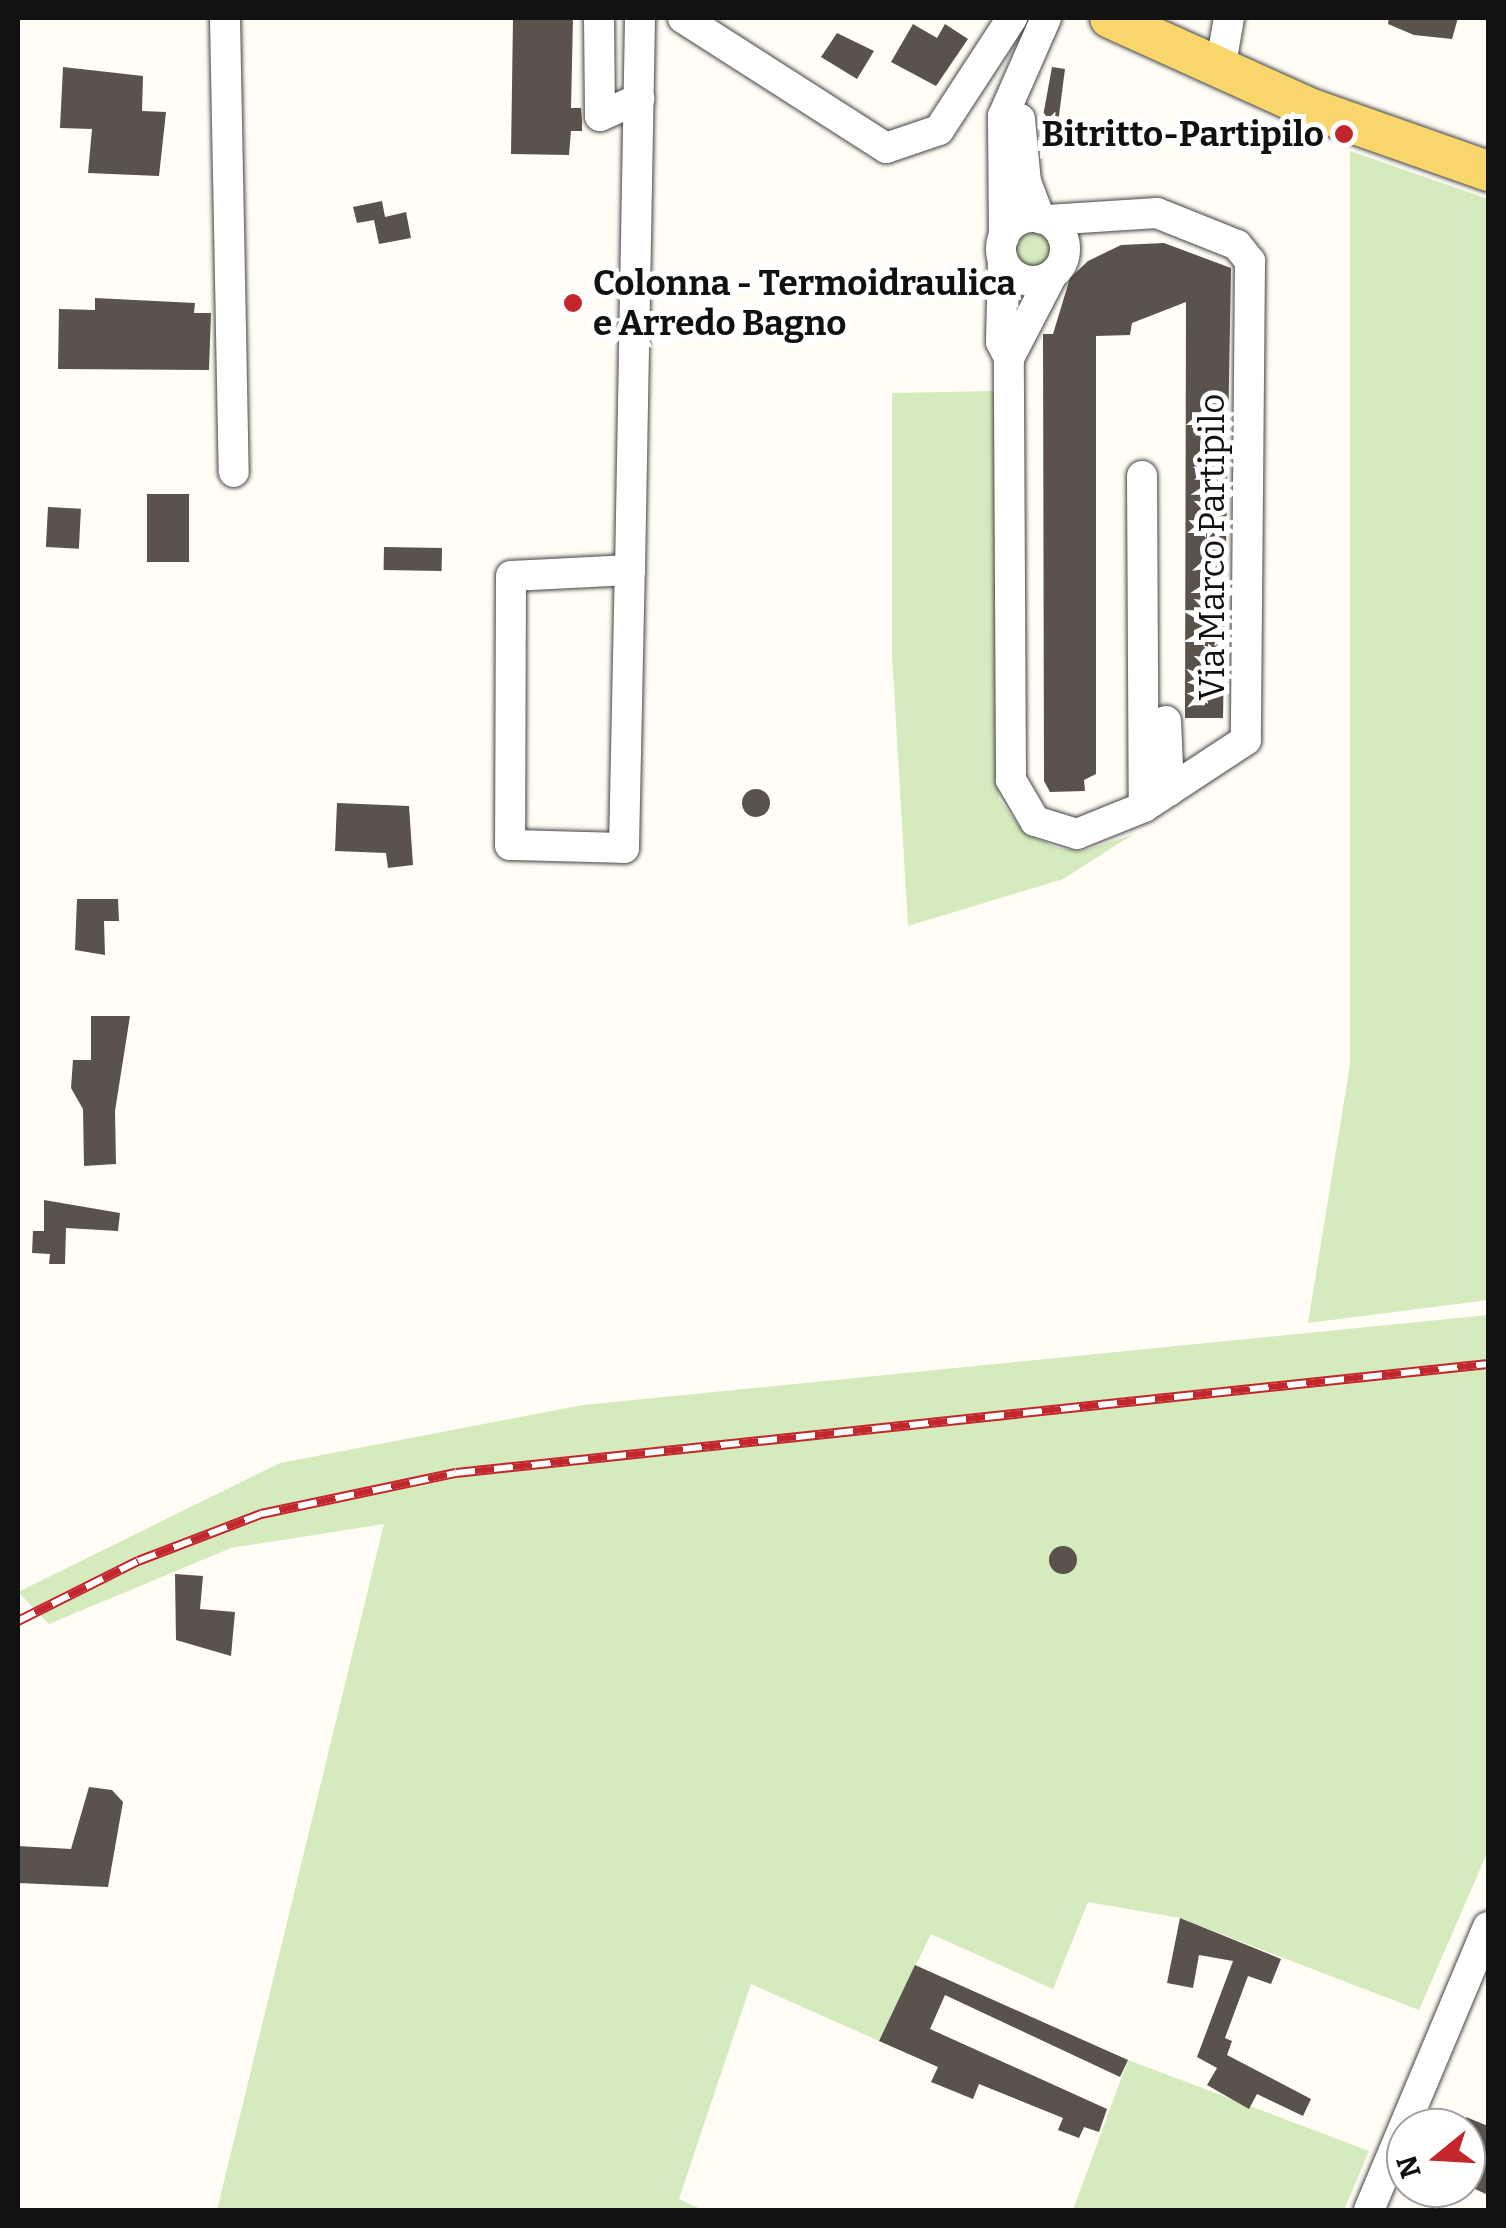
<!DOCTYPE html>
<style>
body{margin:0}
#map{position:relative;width:1506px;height:2228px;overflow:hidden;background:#fffdf5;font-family:Bitter,serif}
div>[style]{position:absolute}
.green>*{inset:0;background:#d5ebbd}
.round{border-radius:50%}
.building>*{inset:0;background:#5a524d;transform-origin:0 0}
.roads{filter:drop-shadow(0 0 2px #444) drop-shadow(0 0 2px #444)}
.minor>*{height:30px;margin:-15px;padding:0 15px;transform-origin:15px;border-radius:15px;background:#fff}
.minor>.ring{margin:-15px;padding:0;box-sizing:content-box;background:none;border:30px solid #fff;border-radius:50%}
.major>*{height:40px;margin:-20px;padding:0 20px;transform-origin:20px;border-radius:20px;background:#f9d66b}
.rail>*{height:10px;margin-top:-5px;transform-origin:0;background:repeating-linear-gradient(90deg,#fff 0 19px,#c4262e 0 38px);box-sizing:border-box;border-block:2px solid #c4262e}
.dots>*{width:28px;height:28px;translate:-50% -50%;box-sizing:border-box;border:5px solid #fff;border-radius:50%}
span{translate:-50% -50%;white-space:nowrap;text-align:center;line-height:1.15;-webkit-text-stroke:10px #fff;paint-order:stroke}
.poi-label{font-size:35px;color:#111;font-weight:700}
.right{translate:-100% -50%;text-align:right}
.left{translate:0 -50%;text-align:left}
.street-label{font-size:35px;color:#111}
.frame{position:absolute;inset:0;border:20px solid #111;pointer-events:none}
.north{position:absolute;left:1386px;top:2108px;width:100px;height:100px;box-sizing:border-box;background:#fff;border:2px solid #a0a0a0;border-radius:50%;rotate:252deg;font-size:28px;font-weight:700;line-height:40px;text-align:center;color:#111}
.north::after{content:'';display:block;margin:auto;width:35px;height:45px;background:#c4262e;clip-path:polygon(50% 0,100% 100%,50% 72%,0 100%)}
</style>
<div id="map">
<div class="green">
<i style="clip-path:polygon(1350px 151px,1488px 199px,1488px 1300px,1308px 1323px,1350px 1065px)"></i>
<i class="round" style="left:1012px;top:229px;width:44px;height:44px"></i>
<i style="clip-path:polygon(994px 391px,999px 799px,1024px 833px,1058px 848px,1082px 851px,1132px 835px,1063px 879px,908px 926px,892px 654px,892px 393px)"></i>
<i style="clip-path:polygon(1488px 1315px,1488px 1851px,1419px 2010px,1180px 1918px,1088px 1902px,1053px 1989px,931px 1934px,879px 2041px,751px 1984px,679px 2199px,703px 2210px,217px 2210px,384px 1524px,231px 1548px,49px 1624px,18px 1592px,280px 1463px,583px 1405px)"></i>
<i style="clip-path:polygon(1128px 2060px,1369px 2151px,1344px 2210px,1073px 2210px)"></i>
</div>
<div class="building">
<i style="clip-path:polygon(513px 18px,573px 18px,571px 108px,581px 108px,582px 120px,582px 131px,571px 131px,569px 155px,511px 154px)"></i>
<i style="clip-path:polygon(1389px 18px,1458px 18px,1452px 39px,1414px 35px,1388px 24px)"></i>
<i style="clip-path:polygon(913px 24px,937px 38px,945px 24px,968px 39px,936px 86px,891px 62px)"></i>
<i style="clip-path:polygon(837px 33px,874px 51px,857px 79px,821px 57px)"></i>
<i style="clip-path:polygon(63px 67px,143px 76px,142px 111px,166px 112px,159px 176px,88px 173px,92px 129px,60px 128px)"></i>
<i style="clip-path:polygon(1052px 67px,1065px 69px,1057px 131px,1041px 127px)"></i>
<i style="clip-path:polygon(382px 201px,385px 217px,406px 212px,411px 238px,379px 244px,374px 220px,357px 223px,353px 207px)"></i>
<i style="clip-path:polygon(1164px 243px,1231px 268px,1223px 718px,1185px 718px,1186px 302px,1132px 323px,1130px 335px,1096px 336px,1096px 774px,1084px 780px,1085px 791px,1050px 792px,1044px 781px,1043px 334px,1053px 334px,1070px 278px,1088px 261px,1121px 245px)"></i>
<i style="clip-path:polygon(95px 298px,195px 303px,194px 313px,211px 313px,209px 370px,58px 369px,59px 309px,95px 310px)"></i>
<i style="left:147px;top:494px;width:42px;height:68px"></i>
<i style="left:48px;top:507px;width:33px;height:40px;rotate:3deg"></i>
<i style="left:384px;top:547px;width:58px;height:23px;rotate:1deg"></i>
<i class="round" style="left:742px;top:789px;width:28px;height:28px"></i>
<i style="clip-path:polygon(337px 803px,409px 806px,413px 865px,388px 868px,386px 853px,335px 851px)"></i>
<i style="clip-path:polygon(77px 899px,118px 899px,119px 921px,104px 921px,105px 955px,75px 950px)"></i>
<i style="clip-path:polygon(91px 1016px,130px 1016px,115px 1111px,116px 1164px,84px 1166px,83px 1109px,71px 1088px,73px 1060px,91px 1060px)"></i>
<i style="clip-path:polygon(44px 1200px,120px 1213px,118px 1231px,66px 1228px,65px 1264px,49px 1264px,50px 1254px,32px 1253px,33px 1231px,44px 1231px)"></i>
<i class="round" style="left:1049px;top:1546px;width:28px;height:28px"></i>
<i style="clip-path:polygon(175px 1574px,203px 1576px,200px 1609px,235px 1612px,231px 1656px,176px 1640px)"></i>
<i style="clip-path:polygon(89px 1787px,112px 1790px,123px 1802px,108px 1887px,18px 1883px,18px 1846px,71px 1849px)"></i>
<i style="clip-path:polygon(1180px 1918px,1281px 1959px,1271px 1984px,1248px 1976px,1225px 2038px,1232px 2041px,1227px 2055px,1311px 2099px,1303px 2116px,1257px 2094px,1249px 2109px,1207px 2085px,1217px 2068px,1197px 2057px,1233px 1961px,1199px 1955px,1193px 1988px,1167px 1983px)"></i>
<i style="clip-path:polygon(915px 1965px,1128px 2060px,1120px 2077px,945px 1995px,930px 2029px,1107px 2109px,1099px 2132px,1084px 2127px,1079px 2138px,1058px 2130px,1063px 2118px,979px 2084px,973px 2099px,931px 2082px,938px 2067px,879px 2041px)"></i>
<i style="clip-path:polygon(1466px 2117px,1488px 2126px,1488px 2195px,1466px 2185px)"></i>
</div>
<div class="roads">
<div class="minor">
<i style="left:225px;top:18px;width:454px;rotate:88.9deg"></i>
<i style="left:599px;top:18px;width:98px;rotate:89.4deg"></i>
<i style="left:600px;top:116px;width:43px;rotate:-23.6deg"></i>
<i style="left:683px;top:18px;width:241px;rotate:32.6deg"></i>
<i style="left:886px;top:148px;width:56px;rotate:-18.8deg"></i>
<i style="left:939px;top:130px;width:134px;rotate:-56.9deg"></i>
<i style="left:1220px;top:70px;width:53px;rotate:-80.2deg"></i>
<i style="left:1020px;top:119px;width:63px;rotate:84.6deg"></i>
<i style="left:1026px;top:182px;width:39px;rotate:69deg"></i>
<i class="ring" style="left:1001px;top:217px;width:34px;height:34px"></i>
<i style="left:1048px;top:220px;width:109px;rotate:-3.7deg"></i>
<i style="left:1157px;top:213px;width:86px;rotate:21.8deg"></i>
<i style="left:1237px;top:245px;width:21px;rotate:51deg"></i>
<i style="left:1250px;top:261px;width:479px;rotate:90.5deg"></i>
<i style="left:1246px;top:740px;width:122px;rotate:146.7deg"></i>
<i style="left:1144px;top:807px;width:72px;rotate:158.1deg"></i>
<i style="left:1077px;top:834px;width:44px;rotate:-162.8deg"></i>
<i style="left:1035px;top:821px;width:48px;rotate:-120.3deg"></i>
<i style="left:1011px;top:780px;width:422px;rotate:-90.3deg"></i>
<i style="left:1009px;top:358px;width:93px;rotate:-62.6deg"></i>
<i style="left:1004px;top:237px;width:121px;rotate:-90.5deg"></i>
<i style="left:1003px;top:116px;width:107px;rotate:-66.3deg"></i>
<i style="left:1003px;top:260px;width:82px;rotate:91.4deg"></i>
<i style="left:1001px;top:342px;width:18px;rotate:63deg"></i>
<i style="left:1142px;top:476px;width:331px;rotate:89.7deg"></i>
<i style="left:630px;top:570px;width:119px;rotate:177.1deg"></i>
<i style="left:511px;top:576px;width:269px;rotate:90.2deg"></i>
<i style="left:510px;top:845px;width:114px;rotate:1.5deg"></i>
<i style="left:624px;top:848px;width:278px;rotate:-88.8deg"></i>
<i style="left:630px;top:570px;width:552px;rotate:-88.96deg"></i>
<i style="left:1166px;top:721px;width:70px;rotate:87.5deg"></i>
<i style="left:1369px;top:2210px;width:307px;rotate:-67.2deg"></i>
</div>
<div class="major">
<i style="left:1110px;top:18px;width:218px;rotate:24.3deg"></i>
<i style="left:1309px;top:108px;width:190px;rotate:19.4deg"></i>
</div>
</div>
<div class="rail">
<i style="left:18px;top:1621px;width:134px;rotate:-26.6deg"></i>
<i style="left:138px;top:1561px;width:132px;rotate:-20.9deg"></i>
<i style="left:261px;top:1514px;width:199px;rotate:-11.9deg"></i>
<i style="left:456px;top:1473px;width:1038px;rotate:-6.03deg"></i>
</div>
<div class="dots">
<i style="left:1344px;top:134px;background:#c4262e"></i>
<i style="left:573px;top:303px;background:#c4262e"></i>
</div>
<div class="poi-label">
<span class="right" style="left:1324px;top:134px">Bitritto-Partipilo</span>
<span class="left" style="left:593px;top:303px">Colonna - Termoidraulica<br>e Arredo Bagno</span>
</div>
<div class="street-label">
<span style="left:1212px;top:547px;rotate:-90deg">Via Marco Partipilo</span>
</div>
<div class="frame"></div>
<div class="north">N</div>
</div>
